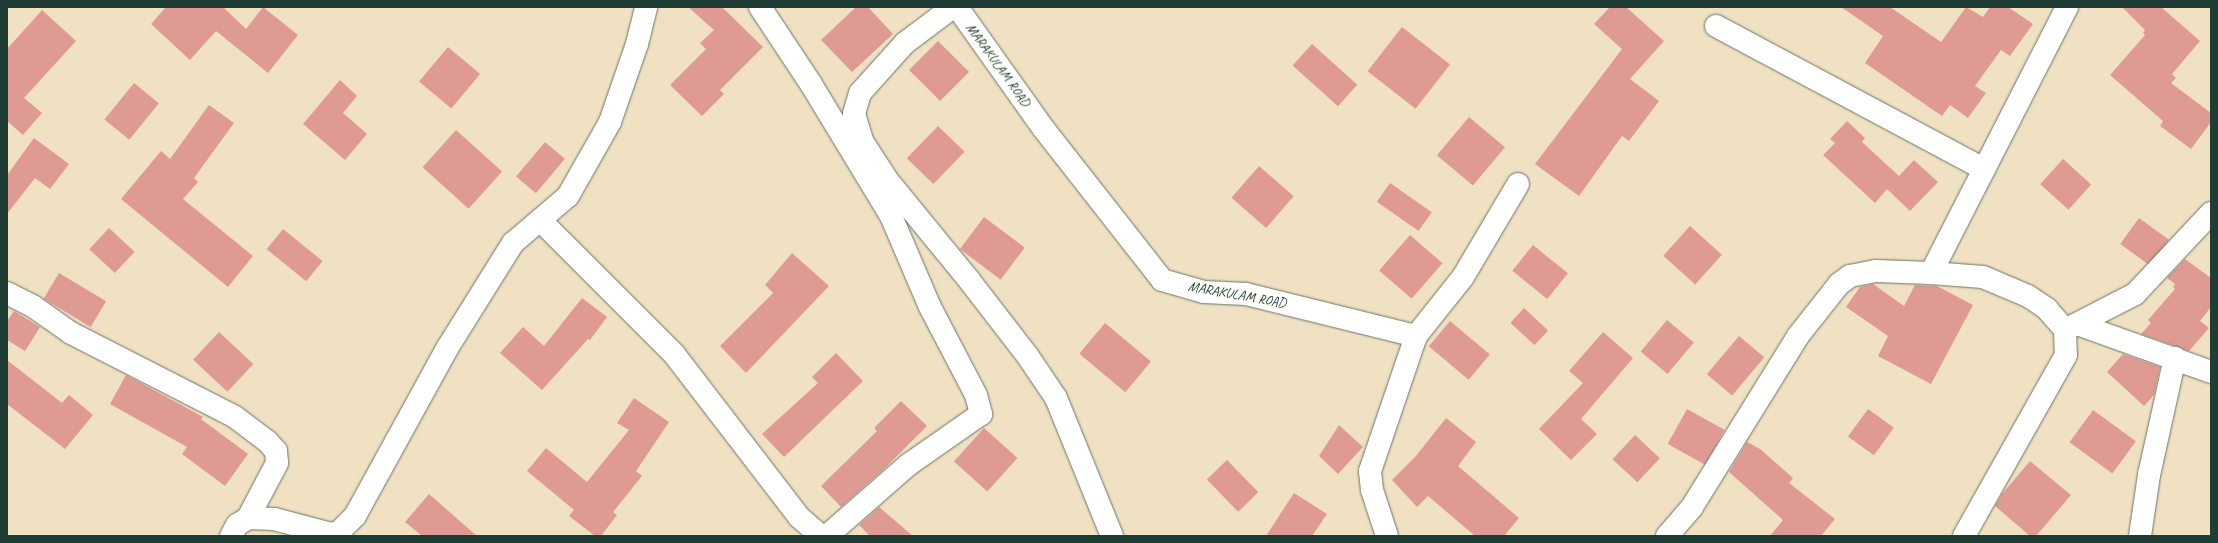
<!DOCTYPE html>
<style>
body{margin:0}
#map{position:relative;width:2218px;height:543px;overflow:hidden;background:#f1e1c3;font-family:Caveat,sans-serif}
div>[style]{position:absolute}
.building>*{inset:0;background:#e09a94;transform-origin:0 0}
.roads{filter:drop-shadow(0 0 1px #687666) drop-shadow(0 0 1px #687666)}
.minor>*{height:22px;margin:-11px;padding:0 11px;transform-origin:11px;border-radius:11px;background:#fff}
span{translate:-50% -50%;white-space:nowrap;text-align:center;line-height:1.15;-webkit-text-stroke:4px #fdfcf7;paint-order:stroke}
.street-label{font-size:14px;color:#1f3d34}
.frame{position:absolute;inset:0;border:8px solid #1f3d34;pointer-events:none}
</style>
<div id="map">
<div class="building">
<i style="clip-path:polygon(166px 7px,223px 7px,246px 29px,263px 7px,298px 35px,268px 73px,216px 31px,190px 60px,151px 24px)"></i>
<i style="clip-path:polygon(688px 7px,722px 7px,763px 47px,720px 90px,724px 94px,702px 116px,670px 85px,706px 49px,700px 43px,714px 30px)"></i>
<i style="clip-path:polygon(856px 7px,868px 7px,893px 34px,852px 72px,821px 40px)"></i>
<i style="clip-path:polygon(1610px 7px,1626px 7px,1664px 41px,1630px 79px,1659px 101px,1629px 141px,1622px 136px,1579px 196px,1535px 164px,1622px 49px,1594px 24px)"></i>
<i style="clip-path:polygon(1841px 7px,1890px 7px,1941px 42px,1966px 7px,1983px 17px,1990px 7px,2008px 7px,2033px 24px,2010px 56px,2001px 50px,1975px 86px,1986px 93px,1968px 118px,1950px 105px,1942px 116px,1865px 63px,1883px 36px)"></i>
<i style="clip-path:polygon(2122px 7px,2161px 7px,2200px 41px,2172px 74px,2176px 78px,2171px 83px,2211px 113px,2211px 122px,2191px 149px,2160px 126px,2163px 121px,2110px 75px,2145px 35px,2143px 33px,2145px 30px)"></i>
<i style="clip-path:polygon(42px 10px,76px 41px,24px 98px,42px 113px,23px 135px,7px 121px,7px 49px)"></i>
<i style="left:1402px;top:27px;width:61px;height:56px;rotate:38deg"></i>
<i style="left:938px;top:41px;width:44px;height:41px;rotate:45deg"></i>
<i style="left:1312px;top:44px;width:61px;height:29px;rotate:42deg"></i>
<i style="left:448px;top:47px;width:42px;height:45px;rotate:40deg"></i>
<i style="clip-path:polygon(340px 80px,357px 96px,343px 113px,367px 134px,345px 160px,303px 124px)"></i>
<i style="left:134px;top:83px;width:32px;height:47px;rotate:39deg"></i>
<i style="clip-path:polygon(209px 105px,234px 123px,194px 178px,198px 182px,183px 199px,253px 256px,228px 287px,121px 199px,161px 151px,170px 159px)"></i>
<i style="left:1469px;top:117px;width:47px;height:50px;rotate:40deg"></i>
<i style="clip-path:polygon(1847px 121px,1865px 138px,1862px 142px,1899px 176px,1914px 160px,1938px 182px,1910px 211px,1887px 189px,1875px 203px,1823px 155px,1835px 143px,1830px 139px)"></i>
<i style="left:938px;top:126px;width:37px;height:45px;rotate:44deg"></i>
<i style="left:456px;top:130px;width:62px;height:50px;rotate:42deg"></i>
<i style="clip-path:polygon(34px 138px,69px 164px,50px 189px,35px 178px,7px 214px,7px 175px)"></i>
<i style="left:545px;top:142px;width:26px;height:45px;rotate:40deg"></i>
<i style="left:2063px;top:159px;width:38px;height:34px;rotate:42deg"></i>
<i style="left:1259px;top:166px;width:46px;height:42px;rotate:41deg"></i>
<i style="left:1390px;top:183px;width:51px;height:23px;rotate:35deg"></i>
<i style="left:984px;top:217px;width:51px;height:40px;rotate:37deg"></i>
<i style="left:2139px;top:218px;width:37px;height:32px;rotate:36deg"></i>
<i style="left:1690px;top:226px;width:43px;height:40px;rotate:42deg"></i>
<i style="left:109px;top:228px;width:35px;height:29px;rotate:43deg"></i>
<i style="left:283px;top:229px;width:51px;height:26px;rotate:39deg"></i>
<i style="left:1410px;top:235px;width:43px;height:47px;rotate:41deg"></i>
<i style="left:1533px;top:245px;width:45px;height:33px;rotate:39deg"></i>
<i style="clip-path:polygon(792px 253px,829px 286px,746px 373px,720px 346px,773px 293px,765px 285px)"></i>
<i style="clip-path:polygon(2185px 259px,2211px 278px,2211px 307px,2200px 321px,2209px 328px,2189px 351px,2141px 334px,2151px 323px,2148px 320px,2175px 289px,2173px 287px,2175px 284px,2167px 278px)"></i>
<i style="left:59px;top:273px;width:55px;height:30px;rotate:31deg"></i>
<i style="clip-path:polygon(1873px 284px,1904px 306px,1915px 285px,1937px 286px,1973px 305px,1931px 384px,1878px 356px,1888px 336px,1846px 307px,1860px 287px)"></i>
<i style="clip-path:polygon(582px 298px,607px 317px,590px 340px,588px 339px,542px 390px,500px 353px,523px 327px,544px 346px)"></i>
<i style="left:1524px;top:308px;width:33px;height:20px;rotate:43deg"></i>
<i style="clip-path:polygon(14px 311px,40px 327px,25px 351px,7px 340px,7px 321px)"></i>
<i style="left:1667px;top:320px;width:35px;height:41px;rotate:40deg"></i>
<i style="left:1450px;top:321px;width:52px;height:33px;rotate:40deg"></i>
<i style="left:1105px;top:323px;width:60px;height:40px;rotate:40deg"></i>
<i style="left:219px;top:332px;width:47px;height:38px;rotate:43deg"></i>
<i style="clip-path:polygon(1603px 332px,1633px 358px,1581px 419px,1597px 434px,1571px 460px,1539px 429px,1583px 383px,1569px 371px)"></i>
<i style="left:1739px;top:336px;width:33px;height:50px;rotate:40deg"></i>
<i style="clip-path:polygon(836px 353px,863px 381px,784px 457px,762px 434px,818px 383px,812px 377px)"></i>
<i style="clip-path:polygon(2123px 354px,2160px 367px,2154px 395px,2144px 406px,2107px 372px)"></i>
<i style="clip-path:polygon(7px 360px,62px 403px,69px 395px,93px 415px,65px 449px,7px 404px)"></i>
<i style="clip-path:polygon(126px 375px,203px 417px,201px 419px,248px 454px,225px 486px,182px 454px,187px 447px,110px 404px)"></i>
<i style="clip-path:polygon(634px 398px,669px 422px,636px 471px,642px 476px,613px 512px,617px 515px,601px 536px,595px 536px,569px 516px,574px 510px,527px 471px,546px 448px,587px 482px,629px 430px,617px 423px)"></i>
<i style="clip-path:polygon(901px 401px,927px 426px,883px 470px,841px 507px,821px 486px,877px 431px,874px 428px)"></i>
<i style="left:1687px;top:409px;width:43px;height:40px;rotate:29deg"></i>
<i style="left:1868px;top:409px;width:32px;height:34px;rotate:36deg"></i>
<i style="left:2093px;top:410px;width:53px;height:40px;rotate:36deg"></i>
<i style="clip-path:polygon(1446px 418px,1476px 442px,1458px 466px,1519px 518px,1504px 536px,1475px 536px,1428px 496px,1417px 507px,1392px 480px,1416px 456px)"></i>
<i style="clip-path:polygon(1339px 425px,1363px 447px,1338px 474px,1319px 456px)"></i>
<i style="left:984px;top:428px;width:45px;height:45px;rotate:42deg"></i>
<i style="left:1635px;top:435px;width:34px;height:33px;rotate:43deg"></i>
<i style="clip-path:polygon(1747px 442px,1760px 449px,1793px 478px,1789px 483px,1835px 519px,1821px 536px,1770px 536px,1783px 520px,1729px 472px)"></i>
<i style="left:1227px;top:460px;width:45px;height:28px;rotate:46deg"></i>
<i style="clip-path:polygon(2030px 461px,2071px 495px,2036px 536px,2030px 536px,1995px 506px,2002px 494px)"></i>
<i style="clip-path:polygon(1294px 493px,1327px 514px,1312px 536px,1266px 536px)"></i>
<i style="clip-path:polygon(429px 494px,477px 536px,422px 536px,405px 522px)"></i>
<i style="clip-path:polygon(879px 507px,913px 536px,870px 536px,859px 525px)"></i>
</div>
<div class="roads">
<div class="minor">
<i style="left:760px;top:7px;width:92px;rotate:56.5deg"></i>
<i style="left:811px;top:84px;width:154px;rotate:58.8deg"></i>
<i style="left:891px;top:216px;width:99px;rotate:66.8deg"></i>
<i style="left:930px;top:307px;width:99px;rotate:62.4deg"></i>
<i style="left:976px;top:395px;width:20px;rotate:75deg"></i>
<i style="left:981px;top:414px;width:89px;rotate:145.1deg"></i>
<i style="left:908px;top:465px;width:108px;rotate:138.8deg"></i>
<i style="left:953px;top:7px;width:60px;rotate:143.1deg"></i>
<i style="left:905px;top:43px;width:67px;rotate:132deg"></i>
<i style="left:860px;top:93px;width:22px;rotate:106deg"></i>
<i style="left:854px;top:114px;width:28px;rotate:73deg"></i>
<i style="left:862px;top:141px;width:48px;rotate:57deg"></i>
<i style="left:888px;top:181px;width:128px;rotate:50.7deg"></i>
<i style="left:969px;top:280px;width:95px;rotate:52.3deg"></i>
<i style="left:1027px;top:355px;width:52px;rotate:56deg"></i>
<i style="left:1056px;top:398px;width:149px;rotate:67.9deg"></i>
<i style="left:957px;top:7px;width:148px;rotate:54.6deg"></i>
<i style="left:1043px;top:128px;width:193px;rotate:51.9deg"></i>
<i style="left:1162px;top:280px;width:44px;rotate:15.9deg"></i>
<i style="left:1204px;top:292px;width:42px;rotate:2.7deg"></i>
<i style="left:1246px;top:294px;width:175px;rotate:13.9deg"></i>
<i style="left:1416px;top:336px;width:143px;rotate:108.8deg"></i>
<i style="left:1370px;top:471px;width:19px;rotate:84deg"></i>
<i style="left:1372px;top:490px;width:48px;rotate:71.9deg"></i>
<i style="left:1716px;top:26px;width:304px;rotate:28.1deg"></i>
<i style="left:540px;top:220px;width:190px;rotate:45deg"></i>
<i style="left:674px;top:354px;width:205px;rotate:52.5deg"></i>
<i style="left:799px;top:517px;width:29px;rotate:41deg"></i>
<i style="left:1931px;top:273px;width:52px;rotate:4.4deg"></i>
<i style="left:1983px;top:277px;width:49px;rotate:22.9deg"></i>
<i style="left:2028px;top:296px;width:23px;rotate:34deg"></i>
<i style="left:2047px;top:309px;width:28px;rotate:49deg"></i>
<i style="left:2065px;top:330px;width:25px;rotate:88deg"></i>
<i style="left:2066px;top:355px;width:208px;rotate:119.4deg"></i>
<i style="left:7px;top:293px;width:30px;rotate:27deg"></i>
<i style="left:34px;top:307px;width:45px;rotate:35.1deg"></i>
<i style="left:71px;top:333px;width:184px;rotate:27.1deg"></i>
<i style="left:235px;top:417px;width:40px;rotate:37deg"></i>
<i style="left:267px;top:441px;width:13px;rotate:48deg"></i>
<i style="left:276px;top:451px;width:12px;rotate:85deg"></i>
<i style="left:277px;top:463px;width:62px;rotate:117.8deg"></i>
<i style="left:2077px;top:324px;width:142px;rotate:19.7deg"></i>
<i style="left:2065px;top:330px;width:79px;rotate:-27.2deg"></i>
<i style="left:2135px;top:294px;width:111px;rotate:-46.8deg"></i>
<i style="left:1416px;top:336px;width:75px;rotate:-51.5deg"></i>
<i style="left:1463px;top:277px;width:108px;rotate:-59.4deg"></i>
<i style="left:231px;top:536px;width:13px;rotate:-61deg"></i>
<i style="left:237px;top:525px;width:13px;rotate:-32deg"></i>
<i style="left:248px;top:518px;width:26px;rotate:2deg"></i>
<i style="left:274px;top:519px;width:59px;rotate:14.7deg"></i>
<i style="left:331px;top:534px;width:8px;rotate:-14deg"></i>
<i style="left:339px;top:532px;width:23px;rotate:-45deg"></i>
<i style="left:355px;top:516px;width:193px;rotate:-61.2deg"></i>
<i style="left:448px;top:347px;width:123px;rotate:-58deg"></i>
<i style="left:513px;top:243px;width:72px;rotate:-40.5deg"></i>
<i style="left:568px;top:196px;width:85px;rotate:-60.4deg"></i>
<i style="left:610px;top:122px;width:83px;rotate:-70.9deg"></i>
<i style="left:637px;top:44px;width:38px;rotate:-76deg"></i>
<i style="left:1667px;top:536px;width:38px;rotate:-49deg"></i>
<i style="left:1692px;top:507px;width:201px;rotate:-58.2deg"></i>
<i style="left:1798px;top:336px;width:66px;rotate:-51.7deg"></i>
<i style="left:1839px;top:284px;width:14px;rotate:-36deg"></i>
<i style="left:1850px;top:276px;width:26px;rotate:-11deg"></i>
<i style="left:1876px;top:271px;width:55px;rotate:2.1deg"></i>
<i style="left:1931px;top:273px;width:299px;rotate:-62.9deg"></i>
<i style="left:2140px;top:536px;width:62px;rotate:-81.6deg"></i>
<i style="left:2149px;top:475px;width:120px;rotate:-77.5deg"></i>
</div>
</div>
<div class="street-label">
<span style="left:998px;top:65px;rotate:54deg">MARAKULAM ROAD</span>
<span style="left:1237px;top:295px;rotate:10deg">MARAKULAM ROAD</span>
</div>
<div class="frame"></div>
</div>
